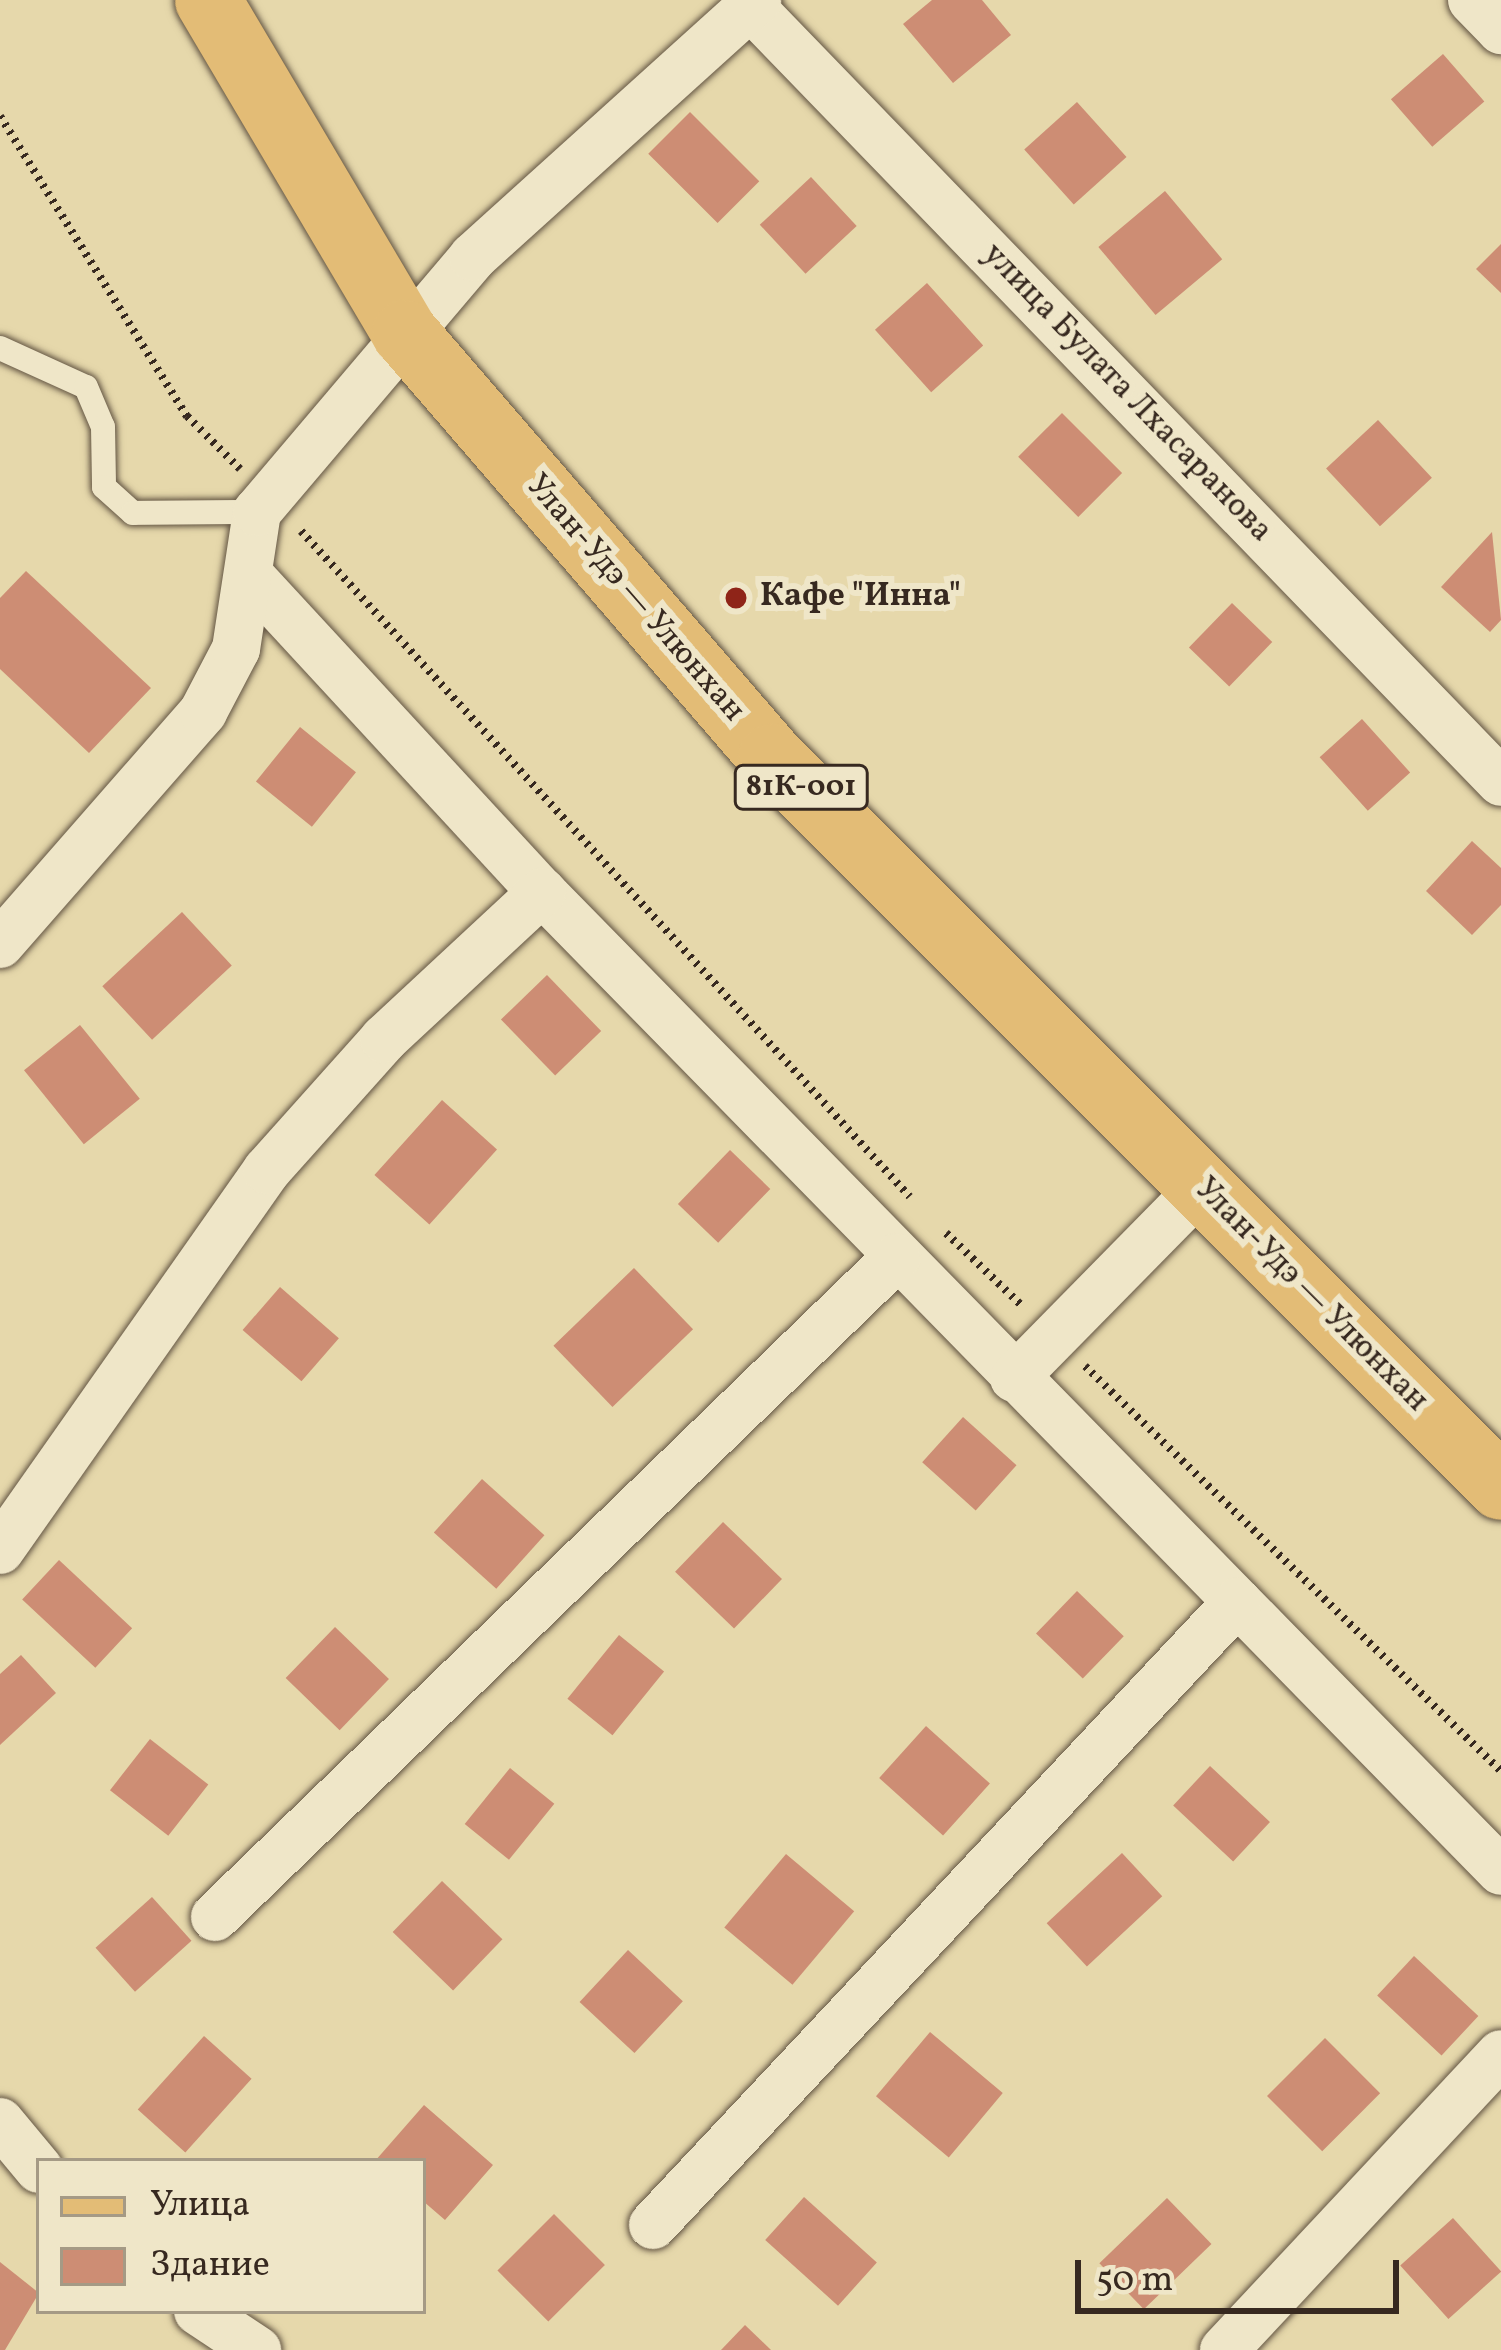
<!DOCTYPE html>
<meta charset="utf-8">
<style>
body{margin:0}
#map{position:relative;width:1501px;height:2350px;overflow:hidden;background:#e6d8ab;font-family:Vollkorn,serif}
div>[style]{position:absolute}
.building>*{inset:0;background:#cd8d74;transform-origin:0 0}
.path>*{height:8px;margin-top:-4px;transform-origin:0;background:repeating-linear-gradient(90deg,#372920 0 3px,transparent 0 9px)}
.roads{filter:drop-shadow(0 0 3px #635543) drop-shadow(0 0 3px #635543)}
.lane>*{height:24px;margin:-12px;padding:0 12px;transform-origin:12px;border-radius:12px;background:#efe6c8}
.street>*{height:48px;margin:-24px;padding:0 24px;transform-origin:24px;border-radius:24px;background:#efe6c8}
.primary>*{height:66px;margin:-33px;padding:0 33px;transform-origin:33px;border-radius:33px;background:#e3bc76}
.dots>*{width:33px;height:33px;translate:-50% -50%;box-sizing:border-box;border:6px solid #efe6c8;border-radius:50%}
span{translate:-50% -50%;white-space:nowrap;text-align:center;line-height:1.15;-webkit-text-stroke:12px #efe6c8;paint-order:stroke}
.shield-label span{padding:3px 9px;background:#efe6c8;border:3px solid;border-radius:9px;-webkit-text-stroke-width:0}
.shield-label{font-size:30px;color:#372920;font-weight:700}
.street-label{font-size:33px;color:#372920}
.poi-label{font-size:33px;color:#372920;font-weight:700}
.left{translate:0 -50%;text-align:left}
.legend{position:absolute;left:36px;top:2158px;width:390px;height:156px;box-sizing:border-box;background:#efe6c8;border:3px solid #a59a85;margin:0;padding:15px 21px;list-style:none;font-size:36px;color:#372920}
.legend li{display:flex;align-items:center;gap:24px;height:60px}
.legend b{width:60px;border:3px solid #a59a85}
.scale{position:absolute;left:1075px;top:2260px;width:324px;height:54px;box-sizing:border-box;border:6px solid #372920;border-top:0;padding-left:15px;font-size:36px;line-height:42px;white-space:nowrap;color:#372920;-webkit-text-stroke:9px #efe6c8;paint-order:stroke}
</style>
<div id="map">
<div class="building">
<i style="clip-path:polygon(932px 0,982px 0,1011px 35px,953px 83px,903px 24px)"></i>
<i style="left:1443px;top:54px;width:63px;height:69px;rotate:49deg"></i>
<i style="left:1077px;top:102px;width:74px;height:71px;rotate:48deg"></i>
<i style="left:690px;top:112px;width:98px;height:59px;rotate:45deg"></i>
<i style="left:811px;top:177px;width:67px;height:70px;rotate:47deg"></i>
<i style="left:1165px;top:191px;width:89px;height:87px;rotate:50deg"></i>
<i style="clip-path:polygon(1501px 244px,1501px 293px,1476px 269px)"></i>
<i style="left:927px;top:283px;width:84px;height:70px;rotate:48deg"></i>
<i style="left:1062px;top:413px;width:85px;height:62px;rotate:45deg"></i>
<i style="left:1378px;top:420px;width:79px;height:71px;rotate:47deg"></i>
<i style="clip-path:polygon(1492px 532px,1501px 620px,1490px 632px,1441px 587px)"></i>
<i style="clip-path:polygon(26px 571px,151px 688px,89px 753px,0 669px,0 598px)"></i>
<i style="left:1232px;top:603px;width:56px;height:62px;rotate:44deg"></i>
<i style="left:1362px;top:719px;width:72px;height:57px;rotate:48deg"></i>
<i style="left:300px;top:727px;width:72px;height:70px;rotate:39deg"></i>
<i style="clip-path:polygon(1472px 841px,1501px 868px,1501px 905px,1472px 935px,1426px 891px)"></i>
<i style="left:182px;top:912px;width:73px;height:109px;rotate:47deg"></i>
<i style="left:547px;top:975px;width:78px;height:64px;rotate:46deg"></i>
<i style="left:80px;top:1025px;width:95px;height:72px;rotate:51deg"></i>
<i style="left:442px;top:1100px;width:74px;height:101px;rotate:42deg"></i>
<i style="left:730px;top:1150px;width:56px;height:75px;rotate:44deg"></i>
<i style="left:634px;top:1268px;width:85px;height:112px;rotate:46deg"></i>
<i style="left:280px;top:1287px;width:78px;height:57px;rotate:41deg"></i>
<i style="left:963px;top:1417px;width:72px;height:61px;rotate:42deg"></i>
<i style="left:482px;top:1479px;width:84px;height:72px;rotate:42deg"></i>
<i style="left:723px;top:1522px;width:82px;height:69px;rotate:44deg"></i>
<i style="left:59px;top:1560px;width:100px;height:54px;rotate:43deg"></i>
<i style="left:1077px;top:1591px;width:65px;height:59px;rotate:44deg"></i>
<i style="left:335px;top:1627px;width:75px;height:71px;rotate:44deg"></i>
<i style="left:619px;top:1635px;width:58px;height:82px;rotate:39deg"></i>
<i style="clip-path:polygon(21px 1655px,56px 1693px,0 1745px,0 1674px)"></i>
<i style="left:926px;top:1726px;width:86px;height:70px;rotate:42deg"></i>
<i style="left:150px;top:1739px;width:74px;height:65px;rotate:38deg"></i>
<i style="left:1210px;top:1766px;width:82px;height:54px;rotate:43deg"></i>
<i style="left:510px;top:1768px;width:57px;height:72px;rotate:39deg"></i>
<i style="left:1122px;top:1853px;width:59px;height:103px;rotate:47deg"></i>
<i style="left:786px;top:1854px;width:89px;height:96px;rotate:40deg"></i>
<i style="left:442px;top:1881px;width:84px;height:71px;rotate:44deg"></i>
<i style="left:152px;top:1897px;width:59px;height:76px;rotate:48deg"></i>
<i style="left:628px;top:1950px;width:75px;height:71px;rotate:43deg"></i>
<i style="left:1414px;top:1956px;width:88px;height:54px;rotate:43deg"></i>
<i style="left:930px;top:2032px;width:95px;height:84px;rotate:40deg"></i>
<i style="left:204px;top:2036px;width:64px;height:99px;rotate:42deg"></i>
<i style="left:1325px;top:2038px;width:78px;height:82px;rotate:45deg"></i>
<i style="clip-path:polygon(424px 2105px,493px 2165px,445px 2220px,423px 2201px,423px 2161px,375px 2161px)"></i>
<i style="left:804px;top:2197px;width:98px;height:58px;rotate:42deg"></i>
<i style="left:1167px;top:2198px;width:64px;height:94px;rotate:46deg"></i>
<i style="left:554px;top:2214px;width:72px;height:80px;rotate:45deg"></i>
<i style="left:1453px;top:2218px;width:72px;height:71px;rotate:48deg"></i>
<i style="clip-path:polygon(0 2262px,39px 2293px,5px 2350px,0 2350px)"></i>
<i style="clip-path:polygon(745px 2325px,771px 2350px,721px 2350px)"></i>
</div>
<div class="path">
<i style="left:0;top:116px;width:354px;rotate:58.1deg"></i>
<i style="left:187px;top:416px;width:75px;rotate:45deg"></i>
<i style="left:301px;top:531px;width:902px;rotate:47.56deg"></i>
<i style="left:946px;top:1233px;width:105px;rotate:43.8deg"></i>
<i style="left:1085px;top:1366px;width:581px;rotate:44.23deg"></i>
</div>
<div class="roads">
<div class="lane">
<i style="left:0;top:348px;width:94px;rotate:24.4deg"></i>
<i style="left:86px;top:387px;width:43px;rotate:67deg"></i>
<i style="left:103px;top:427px;width:60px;rotate:89deg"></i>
<i style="left:104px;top:487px;width:39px;rotate:42deg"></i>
<i style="left:133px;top:513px;width:124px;rotate:-0.5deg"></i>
</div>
<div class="street">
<i style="left:1472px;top:0;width:42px;rotate:46deg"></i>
<i style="left:751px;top:7px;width:1078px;rotate:45.94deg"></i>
<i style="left:249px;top:575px;width:432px;rotate:47.3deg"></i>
<i style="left:542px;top:892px;width:1370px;rotate:45.59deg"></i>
<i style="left:0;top:944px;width:308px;rotate:-48.8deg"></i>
<i style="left:203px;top:712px;width:71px;rotate:-62.4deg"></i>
<i style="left:236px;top:649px;width:139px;rotate:-81.3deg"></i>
<i style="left:257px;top:512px;width:334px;rotate:-49.7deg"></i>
<i style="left:473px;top:257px;width:383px;rotate:-42.1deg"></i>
<i style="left:1014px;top:1378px;width:267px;rotate:-45.5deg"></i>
<i style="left:0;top:1550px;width:464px;rotate:-54.9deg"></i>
<i style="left:267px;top:1170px;width:176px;rotate:-48.2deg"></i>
<i style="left:384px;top:1039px;width:216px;rotate:-42.9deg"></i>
<i style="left:215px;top:1917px;width:948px;rotate:-44.06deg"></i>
<i style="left:0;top:2122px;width:61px;rotate:50.3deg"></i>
<i style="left:653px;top:2225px;width:854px;rotate:-46.85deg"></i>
<i style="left:198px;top:2311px;width:71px;rotate:33.5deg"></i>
<i style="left:1224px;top:2350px;width:405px;rotate:-46.9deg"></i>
</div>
<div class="primary">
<i style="left:208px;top:0;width:387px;rotate:59.4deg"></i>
<i style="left:405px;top:333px;width:560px;rotate:49.2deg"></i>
<i style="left:771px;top:757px;width:1032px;rotate:45deg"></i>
</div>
</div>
<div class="dots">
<i style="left:736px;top:598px;background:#8f2418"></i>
</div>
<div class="shield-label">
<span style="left:801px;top:787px">81К-001</span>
</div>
<div class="street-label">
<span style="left:1126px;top:394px;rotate:46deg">улица Булата Лхасаранова</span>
<span style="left:634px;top:599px;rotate:49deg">Улан-Удэ — Улюнхан</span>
<span style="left:1310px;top:1296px;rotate:45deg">Улан-Удэ — Улюнхан</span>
</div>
<div class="poi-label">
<span class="left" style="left:760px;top:598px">Кафе "Инна"</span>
</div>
<ul class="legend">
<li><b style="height:15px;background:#e3bc76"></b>Улица</li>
<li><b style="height:33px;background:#cd8d74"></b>Здание</li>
</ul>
<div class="scale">50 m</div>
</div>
